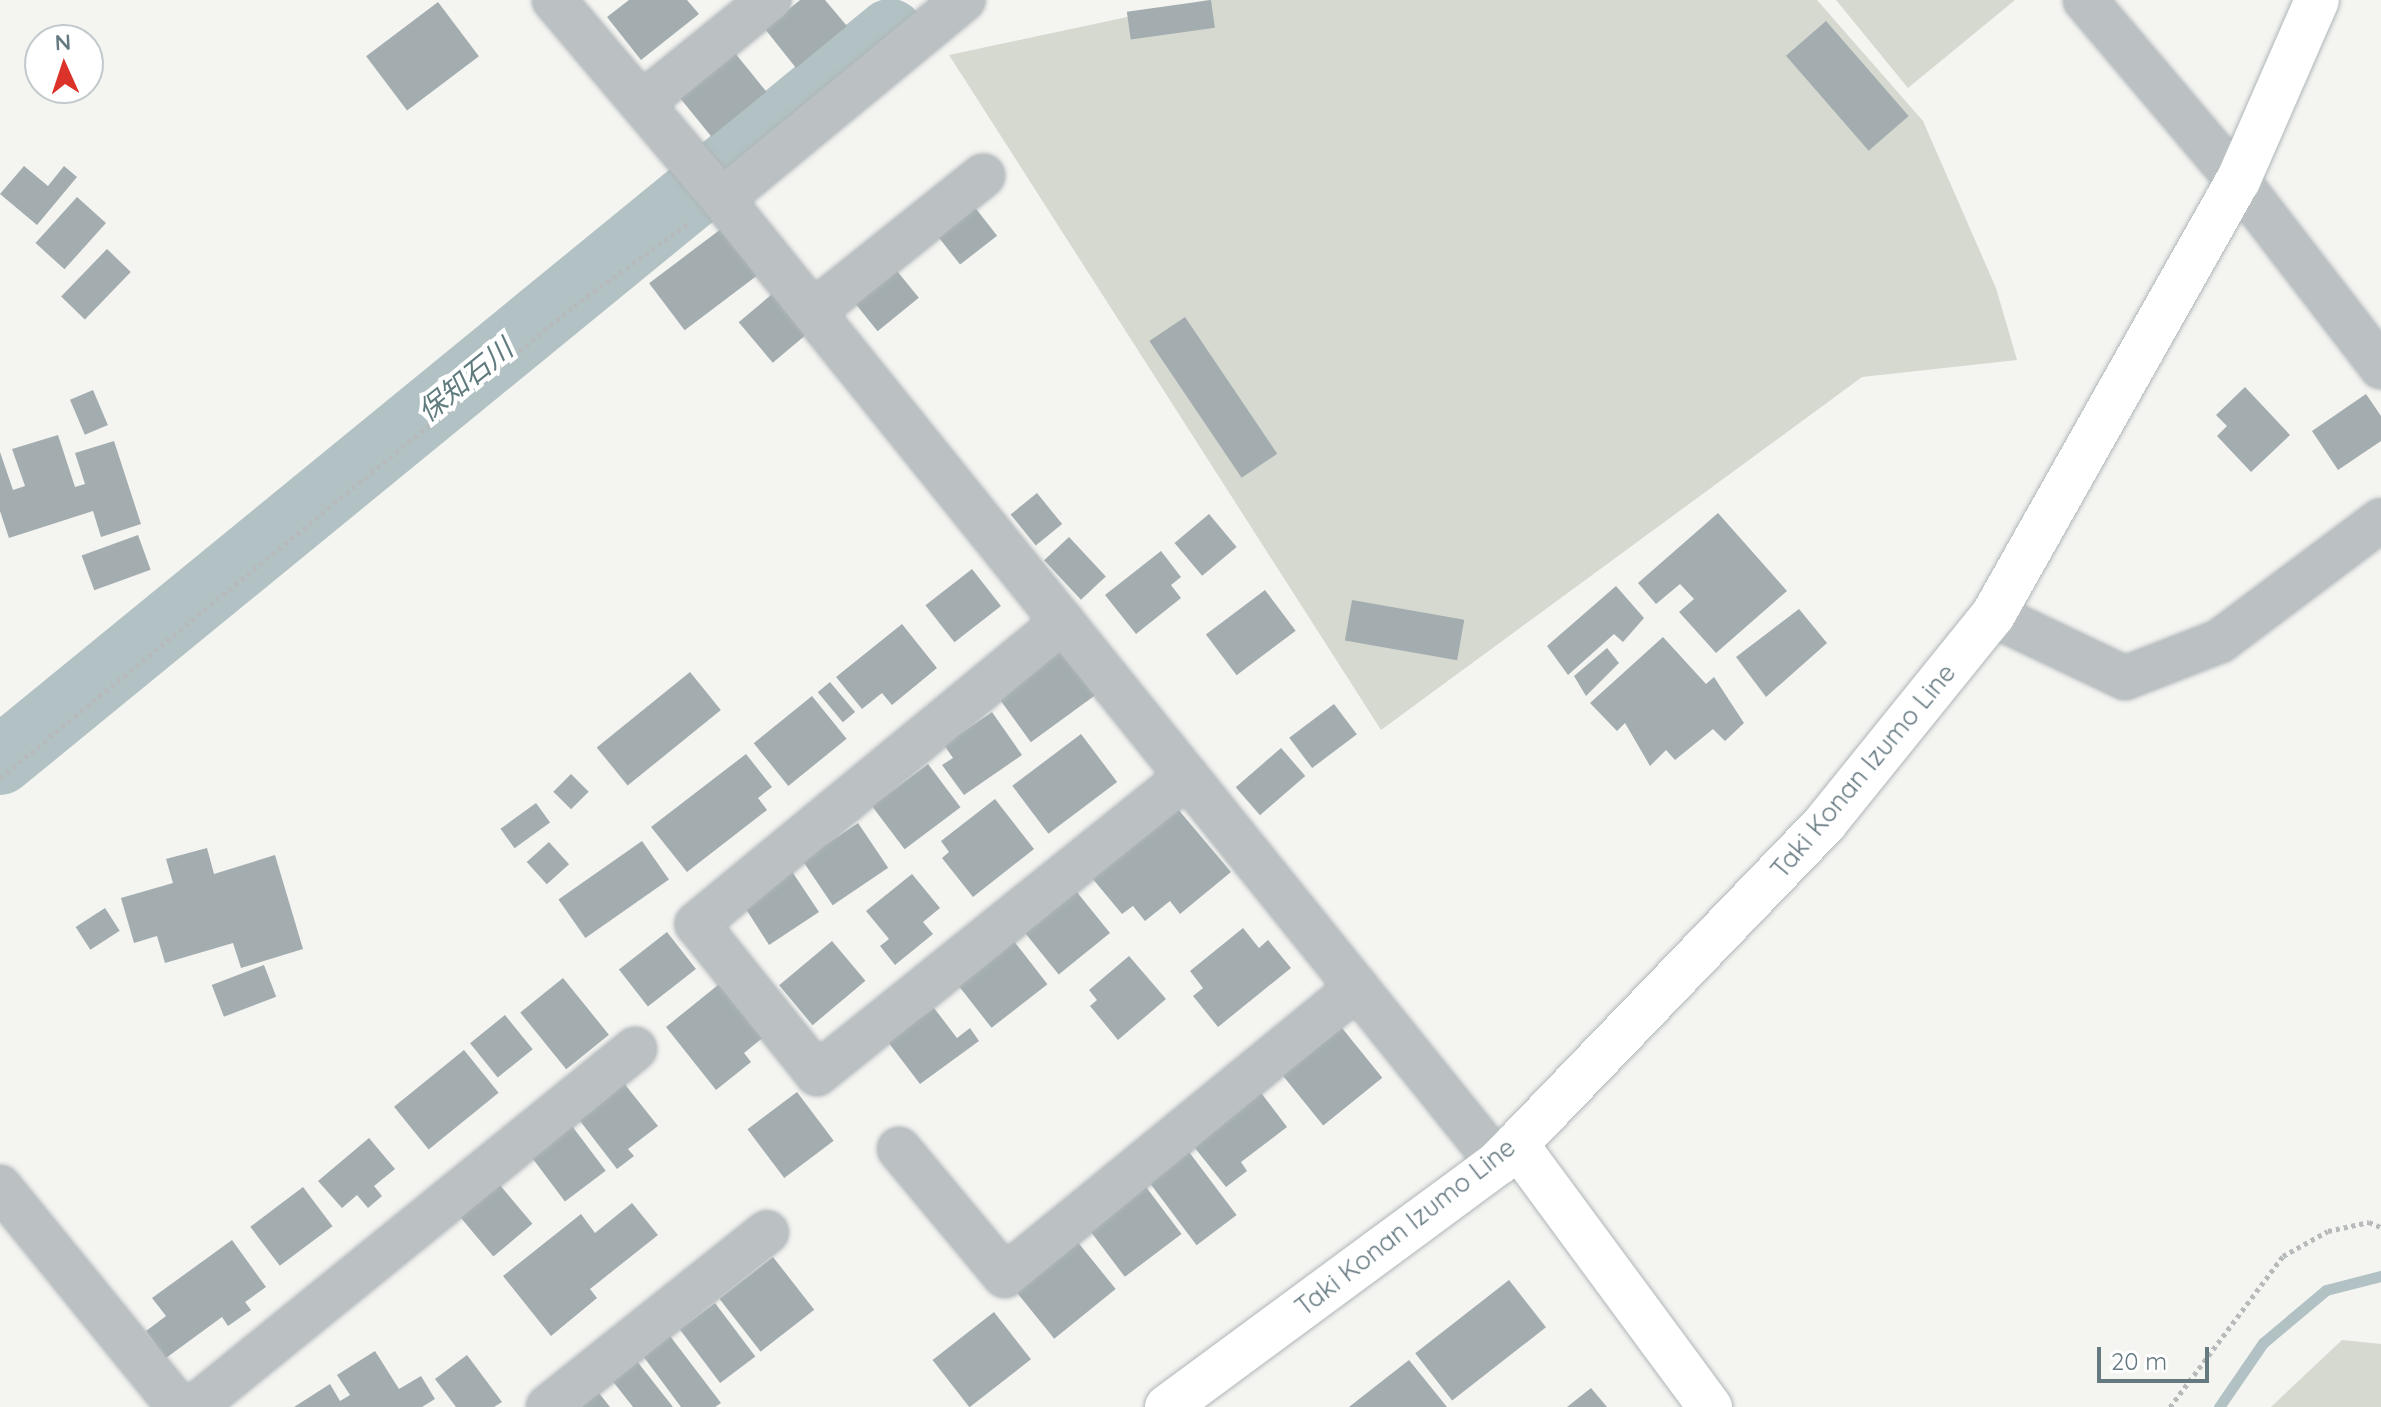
<!DOCTYPE html>
<meta charset="utf-8">
<style>
body{margin:0}
#map{position:relative;width:2381px;height:1407px;overflow:hidden;background:#f4f4f1;font-family:Quicksand,"Noto Sans JP",sans-serif}
div>[style]{position:absolute}
.green>*{inset:0;background:#d5d9d0}
.stream>*{height:11px;margin:-5.5px;padding:0 5.5px;transform-origin:5.5px;border-radius:5.5px;background:#b2c2c4}
.river>*{height:68px;margin:-34px;padding:0 34px;transform-origin:34px;border-radius:34px;background:#b2c2c4}
.building>*{inset:0;background:#a3adb0;transform-origin:0 0}
.path>*{height:5px;margin-top:-2.5px;transform-origin:0;background:repeating-linear-gradient(90deg,#b6babb 0 4px,transparent 0 8px)}
.roads{filter:drop-shadow(0 0 2px #aeb5b8) drop-shadow(0 0 2px #aeb5b8)}
.street>*{height:42px;margin:-21px;padding:0 21px;transform-origin:21px;border-radius:21px;background:#bbc1c3}
.secondary>*{height:44px;margin:-22px;padding:0 22px;transform-origin:22px;border-radius:22px;background:#fff}
span{translate:-50% -50%;white-space:nowrap;text-align:center;line-height:1.15;-webkit-text-stroke:8px #fff;paint-order:stroke}
.street-label{font-size:26px;color:#657980}
.water-label{font-size:28px;color:#607b7e;font-style:italic}
.north{position:absolute;left:24px;top:24px;width:80px;height:80px;box-sizing:border-box;background:#fff;border:2px solid #c1c9cc;border-radius:50%;rotate:357deg;font-size:22px;font-weight:700;line-height:32px;text-align:center;color:#657980}
.north::after{content:'';display:block;margin:auto;width:28px;height:36px;background:#db322a;clip-path:polygon(50% 0,100% 100%,50% 72%,0 100%)}
.scale{position:absolute;left:2097px;top:1347px;width:112px;height:36px;box-sizing:border-box;border:4px solid #657980;border-top:0;padding-left:10px;font-size:24px;line-height:28px;white-space:nowrap;color:#657980;-webkit-text-stroke:6px #fff;paint-order:stroke}
</style>
<div id="map">
<div class="green">
<i style="clip-path:polygon(1207px 0,1817px 0,1923px 121px,1996px 288px,2017px 360px,1862px 377px,1381px 730px,949px 55px)"></i>
<i style="clip-path:polygon(1836px 0,2015px 0,1908px 88px)"></i>
<i style="clip-path:polygon(2342px 1340px,2381px 1344px,2381px 1407px,2271px 1407px)"></i>
</div>
<div class="stream">
<i style="left:2219px;top:1407px;width:78px;rotate:-55.5deg"></i>
<i style="left:2263px;top:1343px;width:82px;rotate:-40.1deg"></i>
<i style="left:2326px;top:1290px;width:57px;rotate:-14.3deg"></i>
</div>
<div class="river">
<i style="left:0;top:761px;width:1150px;rotate:-39.28deg"></i>
</div>
<div class="building">
<i style="clip-path:polygon(629px 0,687px 0,699px 14px,641px 60px,607px 17px)"></i>
<i style="clip-path:polygon(800px 0,825px 0,847px 26px,796px 68px,765px 29px)"></i>
<i style="left:1211px;top:0;width:28px;height:85px;rotate:82deg"></i>
<i style="left:438px;top:2px;width:68px;height:90px;rotate:53deg"></i>
<i style="left:1826px;top:21px;width:126px;height:53px;rotate:49deg"></i>
<i style="left:735px;top:53px;width:50px;height:71px;rotate:51deg"></i>
<i style="clip-path:polygon(24px 166px,48px 186px,64px 166px,77px 177px,37px 225px,0 194px)"></i>
<i style="left:77px;top:197px;width:39px;height:62px;rotate:42deg"></i>
<i style="left:970px;top:201px;width:44px;height:47px;rotate:52deg"></i>
<i style="left:721px;top:229px;width:59px;height:90px;rotate:53deg"></i>
<i style="left:107px;top:249px;width:33px;height:66px;rotate:44deg"></i>
<i style="left:893px;top:266px;width:41px;height:53px;rotate:51deg"></i>
<i style="left:777px;top:290px;width:53px;height:50px;rotate:50deg"></i>
<i style="left:1185px;top:317px;width:165px;height:43px;rotate:56deg"></i>
<i style="clip-path:polygon(2245px 387px,2290px 435px,2251px 472px,2217px 436px,2227px 426px,2216px 415px)"></i>
<i style="left:93px;top:390px;width:38px;height:25px;rotate:67deg"></i>
<i style="clip-path:polygon(2366px 394px,2381px 416px,2381px 441px,2338px 470px,2312px 431px)"></i>
<i style="clip-path:polygon(58px 435px,75px 487px,85px 484px,75px 453px,114px 441px,141px 524px,101px 537px,93px 511px,9px 538px,0 511px,0 452px,13px 490px,25px 486px,12px 449px)"></i>
<i style="left:1037px;top:493px;width:40px;height:34px;rotate:51deg"></i>
<i style="clip-path:polygon(1718px 513px,1787px 591px,1716px 653px,1679px 612px,1694px 599px,1680px 584px,1656px 604px,1638px 583px)"></i>
<i style="left:1209px;top:514px;width:43px;height:45px;rotate:50deg"></i>
<i style="left:138px;top:535px;width:37px;height:60px;rotate:70deg"></i>
<i style="left:1069px;top:537px;width:54px;height:34px;rotate:47deg"></i>
<i style="clip-path:polygon(1161px 551px,1181px 577px,1171px 585px,1181px 598px,1136px 634px,1105px 595px)"></i>
<i style="left:972px;top:569px;width:47px;height:59px;rotate:52deg"></i>
<i style="clip-path:polygon(1616px 586px,1644px 618px,1623px 642px,1614px 634px,1568px 675px,1547px 646px)"></i>
<i style="left:1265px;top:590px;width:51px;height:74px;rotate:53deg"></i>
<i style="left:1352px;top:600px;width:114px;height:41px;rotate:10deg"></i>
<i style="clip-path:polygon(1799px 609px,1827px 643px,1766px 697px,1736px 657px)"></i>
<i style="clip-path:polygon(902px 624px,937px 668px,892px 705px,882px 693px,862px 709px,836px 677px)"></i>
<i style="clip-path:polygon(1663px 637px,1706px 684px,1714px 677px,1744px 723px,1725px 741px,1713px 729px,1675px 760px,1666px 750px,1650px 766px,1625px 723px,1617px 731px,1590px 703px)"></i>
<i style="clip-path:polygon(1607px 648px,1619px 663px,1586px 696px,1574px 676px)"></i>
<i style="left:1062px;top:649px;width:57px;height:80px;rotate:54deg"></i>
<i style="left:690px;top:672px;width:49px;height:120px;rotate:51deg"></i>
<i style="left:830px;top:682px;width:39px;height:16px;rotate:50deg"></i>
<i style="left:812px;top:696px;width:55px;height:75px;rotate:51deg"></i>
<i style="left:1334px;top:704px;width:38px;height:56px;rotate:53deg"></i>
<i style="clip-path:polygon(992px 712px,1022px 755px,964px 795px,942px 765px,953px 758px,944px 745px)"></i>
<i style="left:1081px;top:734px;width:60px;height:86px;rotate:53deg"></i>
<i style="left:1281px;top:748px;width:37px;height:60px;rotate:49deg"></i>
<i style="clip-path:polygon(746px 754px,772px 787px,758px 798px,767px 810px,687px 872px,651px 827px)"></i>
<i style="left:928px;top:764px;width:54px;height:70px;rotate:53deg"></i>
<i style="left:571px;top:774px;width:25px;height:25px;rotate:45deg"></i>
<i style="clip-path:polygon(995px 799px,1034px 849px,973px 897px,942px 858px,949px 852px,941px 841px)"></i>
<i style="left:536px;top:803px;width:24px;height:44px;rotate:54deg"></i>
<i style="clip-path:polygon(1177px 808px,1231px 872px,1180px 914px,1170px 901px,1145px 921px,1133px 906px,1122px 914px,1092px 878px)"></i>
<i style="left:858px;top:823px;width:54px;height:67px;rotate:56deg"></i>
<i style="left:642px;top:841px;width:47px;height:102px;rotate:55deg"></i>
<i style="left:549px;top:842px;width:30px;height:30px;rotate:48deg"></i>
<i style="clip-path:polygon(207px 848px,214px 874px,275px 855px,303px 949px,241px 968px,233px 943px,165px 963px,157px 936px,134px 943px,121px 898px,173px 883px,166px 859px)"></i>
<i style="clip-path:polygon(789px 867px,819px 912px,769px 945px,744px 906px)"></i>
<i style="clip-path:polygon(912px 874px,940px 908px,923px 922px,933px 934px,895px 965px,880px 946px,889px 939px,866px 911px)"></i>
<i style="left:1076px;top:891px;width:54px;height:66px;rotate:51deg"></i>
<i style="left:105px;top:908px;width:27px;height:35px;rotate:57deg"></i>
<i style="clip-path:polygon(1243px 928px,1259px 948px,1268px 940px,1291px 968px,1218px 1027px,1193px 996px,1203px 988px,1190px 971px)"></i>
<i style="left:667px;top:932px;width:47px;height:61px;rotate:52deg"></i>
<i style="left:1013px;top:940px;width:56px;height:71px;rotate:52deg"></i>
<i style="left:832px;top:941px;width:52px;height:69px;rotate:50deg"></i>
<i style="clip-path:polygon(1129px 956px,1166px 999px,1118px 1040px,1090px 1006px,1097px 1000px,1089px 990px)"></i>
<i style="left:264px;top:965px;width:34px;height:56px;rotate:69deg"></i>
<i style="left:563px;top:978px;width:73px;height:55px;rotate:51deg"></i>
<i style="clip-path:polygon(723px 981px,766px 1035px,744px 1053px,751px 1062px,716px 1090px,666px 1027px)"></i>
<i style="clip-path:polygon(934px 1008px,957px 1038px,970px 1028px,979px 1041px,920px 1084px,888px 1042px)"></i>
<i style="left:505px;top:1015px;width:44px;height:45px;rotate:51deg"></i>
<i style="left:1342px;top:1028px;width:64px;height:76px;rotate:51deg"></i>
<i style="left:464px;top:1050px;width:55px;height:90px;rotate:51deg"></i>
<i style="clip-path:polygon(623px 1082px,658px 1126px,628px 1149px,634px 1156px,617px 1169px,577px 1117px)"></i>
<i style="clip-path:polygon(1259px 1090px,1287px 1127px,1241px 1162px,1247px 1171px,1226px 1187px,1191px 1143px)"></i>
<i style="left:797px;top:1092px;width:61px;height:62px;rotate:53deg"></i>
<i style="left:572px;top:1126px;width:56px;height:51px;rotate:53deg"></i>
<i style="clip-path:polygon(369px 1138px,395px 1169px,374px 1186px,382px 1196px,368px 1208px,357px 1195px,342px 1208px,318px 1181px)"></i>
<i style="left:1186px;top:1148px;width:84px;height:50px;rotate:53deg"></i>
<i style="left:499px;top:1184px;width:52px;height:51px;rotate:50deg"></i>
<i style="left:303px;top:1187px;width:49px;height:66px;rotate:53deg"></i>
<i style="left:1146px;top:1187px;width:59px;height:71px;rotate:53deg"></i>
<i style="clip-path:polygon(632px 1203px,658px 1235px,590px 1289px,597px 1298px,551px 1336px,503px 1276px,581px 1214px,595px 1233px)"></i>
<i style="clip-path:polygon(232px 1240px,266px 1287px,245px 1302px,251px 1310px,228px 1326px,222px 1317px,166px 1358px,146px 1331px,166px 1316px,152px 1298px)"></i>
<i style="left:1076px;top:1240px;width:63px;height:79px;rotate:51deg"></i>
<i style="left:773px;top:1257px;width:67px;height:68px;rotate:52deg"></i>
<i style="left:1509px;top:1280px;width:60px;height:119px;rotate:52deg"></i>
<i style="left:715px;top:1303px;width:67px;height:44px;rotate:53deg"></i>
<i style="left:994px;top:1312px;width:60px;height:78px;rotate:52deg"></i>
<i style="clip-path:polygon(670px 1336px,721px 1403px,715px 1407px,681px 1407px,643px 1356px)"></i>
<i style="clip-path:polygon(375px 1351px,399px 1389px,421px 1376px,435px 1399px,422px 1407px,294px 1407px,330px 1384px,340px 1401px,350px 1395px,337px 1375px)"></i>
<i style="clip-path:polygon(467px 1355px,502px 1402px,494px 1407px,456px 1407px,435px 1379px)"></i>
<i style="clip-path:polygon(636px 1360px,673px 1407px,633px 1407px,611px 1379px)"></i>
<i style="clip-path:polygon(1409px 1360px,1447px 1407px,1349px 1407px)"></i>
<i style="clip-path:polygon(1591px 1388px,1607px 1407px,1567px 1407px)"></i>
<i style="clip-path:polygon(599px 1393px,610px 1407px,581px 1407px)"></i>
</div>
<div class="path">
<i style="left:0;top:778px;width:743px;rotate:-39.43deg"></i>
<i style="left:574px;top:306px;width:143px;rotate:-35.9deg"></i>
<i style="left:2170px;top:1407px;width:189px;rotate:-53.2deg"></i>
<i style="left:2283px;top:1256px;width:51px;rotate:-29.1deg"></i>
<i style="left:2328px;top:1231px;width:42px;rotate:-12.4deg"></i>
<i style="left:2369px;top:1222px;width:13px;rotate:23deg"></i>
</div>
<div class="roads">
<div class="street">
<i style="left:554px;top:0;width:260px;rotate:49.8deg"></i>
<i style="left:722px;top:199px;width:1238px;rotate:51.17deg"></i>
<i style="left:2085px;top:0;width:237px;rotate:49.8deg"></i>
<i style="left:2238px;top:181px;width:235px;rotate:52.4deg"></i>
<i style="left:642px;top:103px;width:164px;rotate:-39deg"></i>
<i style="left:722px;top:199px;width:313px;rotate:-39.5deg"></i>
<i style="left:813px;top:312px;width:218px;rotate:-38.7deg"></i>
<i style="left:1993px;top:615px;width:146px;rotate:25.5deg"></i>
<i style="left:2125px;top:678px;width:102px;rotate:-21.3deg"></i>
<i style="left:2220px;top:641px;width:201px;rotate:-36.9deg"></i>
<i style="left:1063px;top:622px;width:475px;rotate:140.5deg"></i>
<i style="left:697px;top:924px;width:192px;rotate:51.3deg"></i>
<i style="left:817px;top:1074px;width:475px;rotate:-38.8deg"></i>
<i style="left:899px;top:1149px;width:165px;rotate:50.2deg"></i>
<i style="left:1005px;top:1276px;width:455px;rotate:-39.3deg"></i>
<i style="left:0;top:1187px;width:284px;rotate:50.9deg"></i>
<i style="left:194px;top:1407px;width:568px;rotate:-39.07deg"></i>
<i style="left:548px;top:1407px;width:280px;rotate:-38.6deg"></i>
</div>
<div class="secondary">
<i style="left:1516px;top:1144px;width:327px;rotate:53.6deg"></i>
<i style="left:1167px;top:1407px;width:411px;rotate:-36.4deg"></i>
<i style="left:1498px;top:1163px;width:472px;rotate:-46.1deg"></i>
<i style="left:1825px;top:823px;width:267px;rotate:-51.1deg"></i>
<i style="left:1993px;top:615px;width:498px;rotate:-60.6deg"></i>
<i style="left:2238px;top:181px;width:197px;rotate:-66.4deg"></i>
</div>
</div>
<div class="street-label">
<span style="left:1863px;top:771px;rotate:-50deg">Taki Konan Izumo Line</span>
<span style="left:1405px;top:1227px;rotate:-38deg">Taki Konan Izumo Line</span>
</div>
<div class="water-label">
<span style="left:465px;top:380px;rotate:-39deg">保知石川</span>
</div>
<div class="north">N</div>
<div class="scale">20 m</div>
</div>
